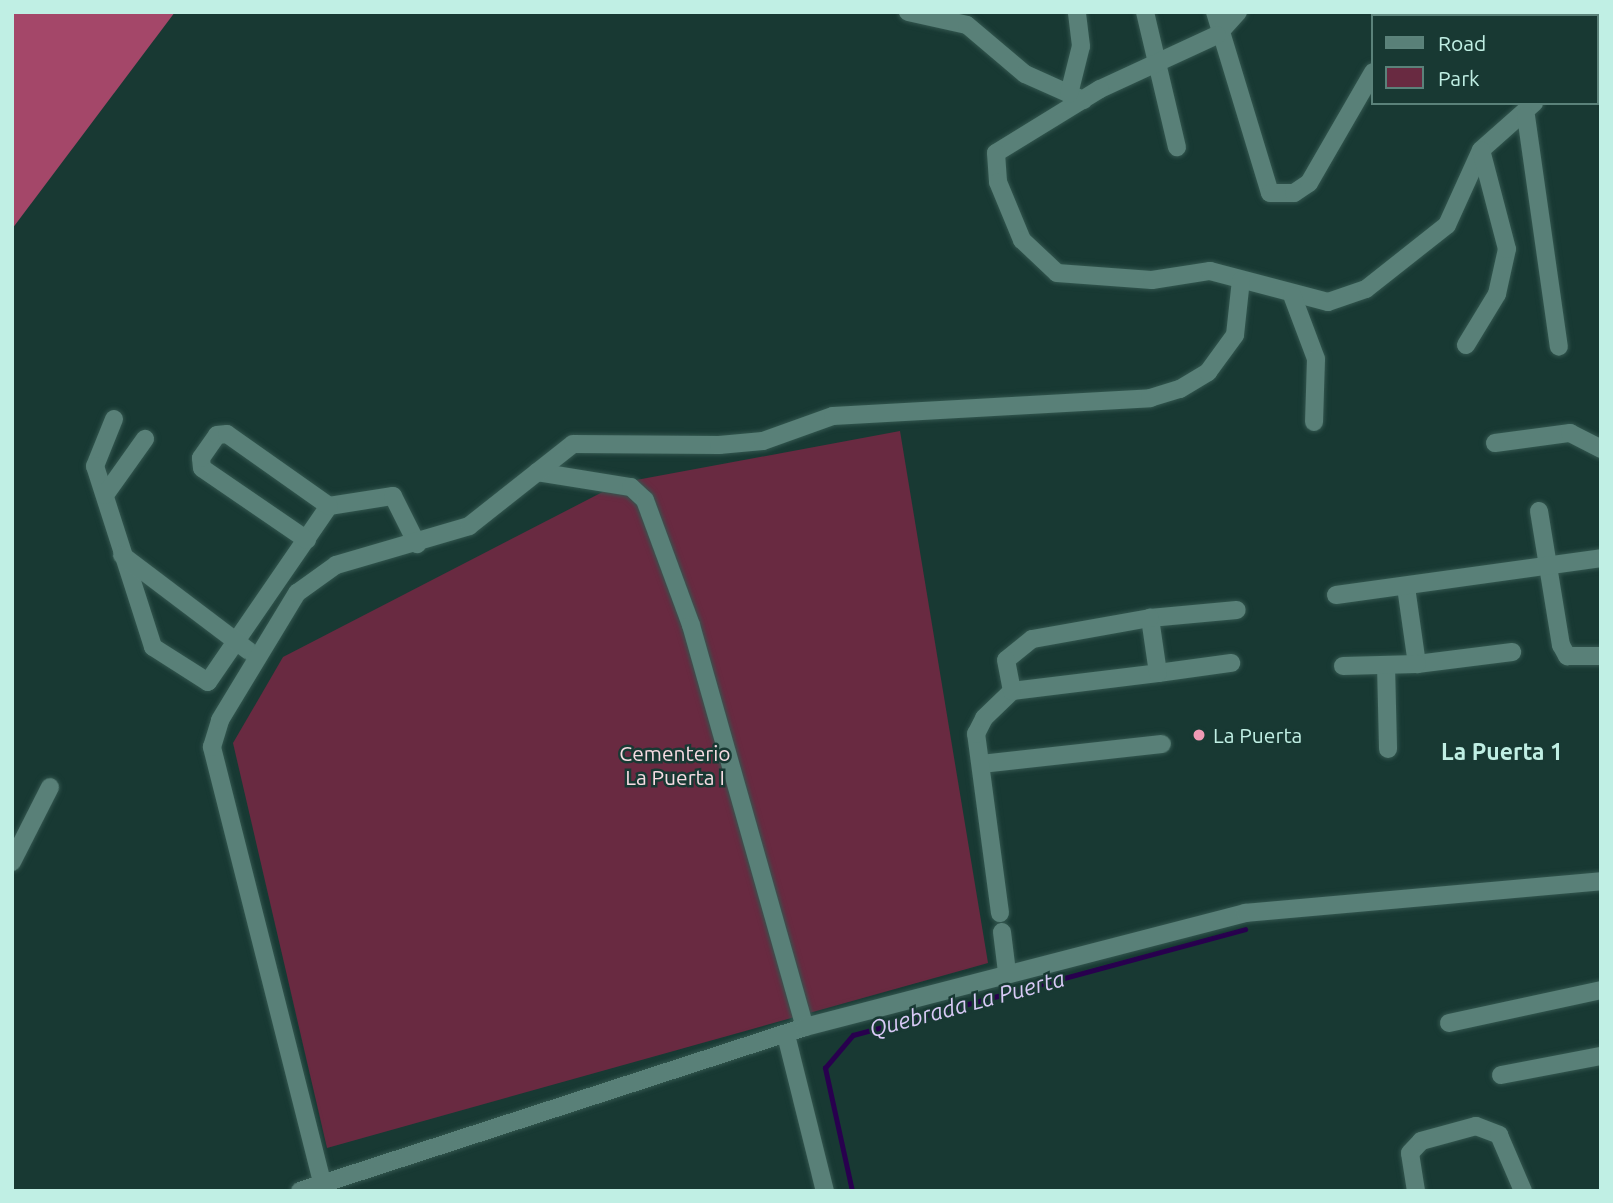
<!DOCTYPE html>
<style>
body{margin:0}
#map{position:relative;width:1613px;height:1203px;overflow:hidden;background:#183933;font-family:Ubuntu,sans-serif}
div>[style]{position:absolute}
.green>*{inset:0;background:#692a41}
.forest>*{inset:0;background:#a44769}
.stream>*{height:4.5px;margin:-2.25px;padding:0 2.25px;transform-origin:2.25px;border-radius:2.25px;background:#28004e}
.roads{filter:drop-shadow(0 0 2px #33564f) drop-shadow(0 0 2px #33564f)}
.minor>*{height:18px;margin:-9px;padding:0 9px;transform-origin:9px;border-radius:9px;background:#598078}
.dots>*{width:19px;height:19px;translate:-50% -50%;box-sizing:border-box;border:4px solid #183933;border-radius:50%}
span{translate:-50% -50%;white-space:nowrap;text-align:center;line-height:1.15;-webkit-text-stroke:5px #183933;paint-order:stroke}
.poi-label{font-size:21px;color:#c0efe4}
.left{translate:0 -50%;text-align:left}
.park-label{font-size:21px;color:#f6dbe2}
.neighbourhood-label{font-size:23px;color:#c0efe4;font-weight:700}
.water-label{font-size:23px;color:#d8c9f6;font-style:italic}
.frame{position:absolute;inset:0;border:14px solid #c0efe4;pointer-events:none}
.legend{position:absolute;left:1371px;top:14px;width:228px;height:91px;box-sizing:border-box;background:#183933;border:2px solid #5b827a;margin:0;padding:9px 12px;list-style:none;font-size:21px;color:#c0efe4}
.legend li{display:flex;align-items:center;gap:14px;height:35px}
.legend b{width:35px;border:2px solid #5b827a}
</style>
<div id="map">
<div class="green">
<i style="clip-path:polygon(900px 431px,988px 963px,327px 1148px,233px 743px,283px 657px,620px 483px)"></i>
</div>
<div class="forest">
<i style="clip-path:polygon(12px 12px,175px 12px,12px 229px)"></i>
</div>
<div class="stream">
<i style="left:852px;top:1191px;width:126px;rotate:-102.4deg"></i>
<i style="left:825px;top:1068px;width:43px;rotate:-49.7deg"></i>
<i style="left:853px;top:1035px;width:406px;rotate:-15.1deg"></i>
</div>
<div class="roads">
<div class="minor">
<i style="left:908px;top:12px;width:60px;rotate:12.4deg"></i>
<i style="left:967px;top:25px;width:76px;rotate:40.2deg"></i>
<i style="left:1025px;top:74px;width:64px;rotate:24.1deg"></i>
<i style="left:1145px;top:12px;width:139px;rotate:76.7deg"></i>
<i style="left:1215px;top:12px;width:189px;rotate:73.1deg"></i>
<i style="left:1270px;top:193px;width:24px"></i>
<i style="left:1294px;top:193px;width:18px;rotate:-34deg"></i>
<i style="left:1309px;top:183px;width:128px;rotate:-60deg"></i>
<i style="left:1238px;top:12px;width:31px;rotate:132deg"></i>
<i style="left:1217px;top:35px;width:129px;rotate:155.2deg"></i>
<i style="left:1100px;top:89px;width:122px;rotate:148.4deg"></i>
<i style="left:996px;top:153px;width:29px;rotate:86deg"></i>
<i style="left:998px;top:182px;width:63px;rotate:67.5deg"></i>
<i style="left:1022px;top:240px;width:48px;rotate:43.3deg"></i>
<i style="left:1057px;top:273px;width:95px;rotate:4.2deg"></i>
<i style="left:1152px;top:280px;width:59px;rotate:-8.8deg"></i>
<i style="left:1210px;top:271px;width:122px;rotate:14.7deg"></i>
<i style="left:1328px;top:302px;width:40px;rotate:-18.9deg"></i>
<i style="left:1366px;top:289px;width:103px;rotate:-38.3deg"></i>
<i style="left:1447px;top:225px;width:82px;rotate:-65.6deg"></i>
<i style="left:1481px;top:150px;width:71px;rotate:-41.6deg"></i>
<i style="left:1552px;top:12px;width:6px;rotate:39deg"></i>
<i style="left:1410px;top:16px;width:4px;rotate:-63deg"></i>
<i style="left:1597px;top:39px;width:4px;rotate:14deg"></i>
<i style="left:1069px;top:94px;width:49px;rotate:-76deg"></i>
<i style="left:1081px;top:46px;width:34px;rotate:-97deg"></i>
<i style="left:1526px;top:116px;width:233px;rotate:81.9deg"></i>
<i style="left:1292px;top:295px;width:68px;rotate:69.4deg"></i>
<i style="left:1316px;top:359px;width:63px;rotate:91.8deg"></i>
<i style="left:1466px;top:345px;width:60px;rotate:-58.7deg"></i>
<i style="left:1497px;top:294px;width:46px;rotate:-77.5deg"></i>
<i style="left:1507px;top:249px;width:102px;rotate:-104.7deg"></i>
<i style="left:114px;top:419px;width:51px;rotate:112deg"></i>
<i style="left:95px;top:466px;width:190px;rotate:72.2deg"></i>
<i style="left:153px;top:647px;width:65px;rotate:32.5deg"></i>
<i style="left:208px;top:682px;width:214px;rotate:-55.5deg"></i>
<i style="left:329px;top:506px;width:65px;rotate:-8.9deg"></i>
<i style="left:393px;top:496px;width:54px;rotate:63.4deg"></i>
<i style="left:1495px;top:443px;width:76px;rotate:-7.6deg"></i>
<i style="left:1570px;top:433px;width:35px;rotate:27deg"></i>
<i style="left:537px;top:472px;width:95px;rotate:9.1deg"></i>
<i style="left:631px;top:487px;width:19px;rotate:43deg"></i>
<i style="left:645px;top:500px;width:133px;rotate:69.8deg"></i>
<i style="left:691px;top:625px;width:418px;rotate:74.2deg"></i>
<i style="left:105px;top:495px;width:69px;rotate:-54.5deg"></i>
<i style="left:1539px;top:511px;width:136px;rotate:80.7deg"></i>
<i style="left:1561px;top:645px;width:13px;rotate:61deg"></i>
<i style="left:1567px;top:656px;width:34px"></i>
<i style="left:307px;top:540px;width:127px;rotate:-145.6deg"></i>
<i style="left:202px;top:468px;width:10px;rotate:-96deg"></i>
<i style="left:201px;top:458px;width:28px;rotate:-55deg"></i>
<i style="left:217px;top:435px;width:10px;rotate:-6deg"></i>
<i style="left:227px;top:434px;width:125px;rotate:35.2deg"></i>
<i style="left:122px;top:555px;width:159px;rotate:37.1deg"></i>
<i style="left:1406px;top:587px;width:78px;rotate:81.9deg"></i>
<i style="left:1417px;top:664px;width:96px;rotate:-7.2deg"></i>
<i style="left:1336px;top:595px;width:268px;rotate:-7.9deg"></i>
<i style="left:1150px;top:618px;width:87px;rotate:-5.3deg"></i>
<i style="left:1386px;top:665px;width:84px;rotate:88.6deg"></i>
<i style="left:1343px;top:666px;width:74px;rotate:-1.5deg"></i>
<i style="left:1158px;top:673px;width:74px;rotate:-7.8deg"></i>
<i style="left:981px;top:764px;width:182px;rotate:-6.3deg"></i>
<i style="left:12px;top:862px;width:84px;rotate:-63.1deg"></i>
<i style="left:1000px;top:913px;width:181px;rotate:-97.6deg"></i>
<i style="left:976px;top:734px;width:18px;rotate:-63deg"></i>
<i style="left:984px;top:718px;width:39px;rotate:-44deg"></i>
<i style="left:1012px;top:691px;width:147px;rotate:-7deg"></i>
<i style="left:1158px;top:673px;width:56px;rotate:-98.3deg"></i>
<i style="left:1150px;top:618px;width:120px;rotate:169.9deg"></i>
<i style="left:1032px;top:639px;width:33px;rotate:141deg"></i>
<i style="left:1006px;top:660px;width:32px;rotate:79deg"></i>
<i style="left:1002px;top:932px;width:40px;rotate:82.9deg"></i>
<i style="left:1449px;top:1023px;width:156px;rotate:-12.2deg"></i>
<i style="left:786px;top:1035px;width:161px;rotate:76deg"></i>
<i style="left:1501px;top:1075px;width:102px;rotate:-10.8deg"></i>
<i style="left:322px;top:1182px;width:449px;rotate:-104.2deg"></i>
<i style="left:212px;top:747px;width:28px;rotate:-73deg"></i>
<i style="left:220px;top:720px;width:149px;rotate:-58.8deg"></i>
<i style="left:297px;top:593px;width:48px;rotate:-35.7deg"></i>
<i style="left:336px;top:565px;width:139px;rotate:-16.3deg"></i>
<i style="left:469px;top:526px;width:132px;rotate:-38.3deg"></i>
<i style="left:573px;top:444px;width:146px;rotate:0.4deg"></i>
<i style="left:719px;top:445px;width:44px;rotate:-5.2deg"></i>
<i style="left:763px;top:441px;width:74px;rotate:-19.7deg"></i>
<i style="left:833px;top:416px;width:318px;rotate:-3.2deg"></i>
<i style="left:1150px;top:398px;width:31px;rotate:-17deg"></i>
<i style="left:1180px;top:389px;width:33px;rotate:-31deg"></i>
<i style="left:1208px;top:372px;width:46px;rotate:-53.9deg"></i>
<i style="left:1235px;top:335px;width:55px;rotate:-83.8deg"></i>
<i style="left:300px;top:1191px;width:531px;rotate:-17.99deg"></i>
<i style="left:805px;top:1027px;width:455px;rotate:-14.5deg"></i>
<i style="left:1245px;top:913px;width:357px;rotate:-5.1deg"></i>
<i style="left:1416px;top:1191px;width:38px;rotate:-99deg"></i>
<i style="left:1410px;top:1153px;width:16px;rotate:-47deg"></i>
<i style="left:1421px;top:1141px;width:57px;rotate:-15.3deg"></i>
<i style="left:1476px;top:1126px;width:25px;rotate:21deg"></i>
<i style="left:1499px;top:1135px;width:61px;rotate:66.8deg"></i>
</div>
</div>
<div class="dots">
<i style="left:1199px;top:735px;background:#f09ab5"></i>
</div>
<div class="poi-label">
<span class="left" style="left:1213px;top:735px">La Puerta</span>
</div>
<div class="park-label">
<span style="left:675px;top:765px">Cementerio<br>La Puerta I</span>
</div>
<div class="neighbourhood-label">
<span style="left:1502px;top:752px">La Puerta 1</span>
</div>
<div class="water-label">
<span style="left:967px;top:1004px;rotate:-15deg">Quebrada La Puerta</span>
</div>
<div class="frame"></div>
<ul class="legend">
<li><b style="height:9px;background:#598078"></b>Road</li>
<li><b style="height:19px;background:#692a41"></b>Park</li>
</ul>
</div>
